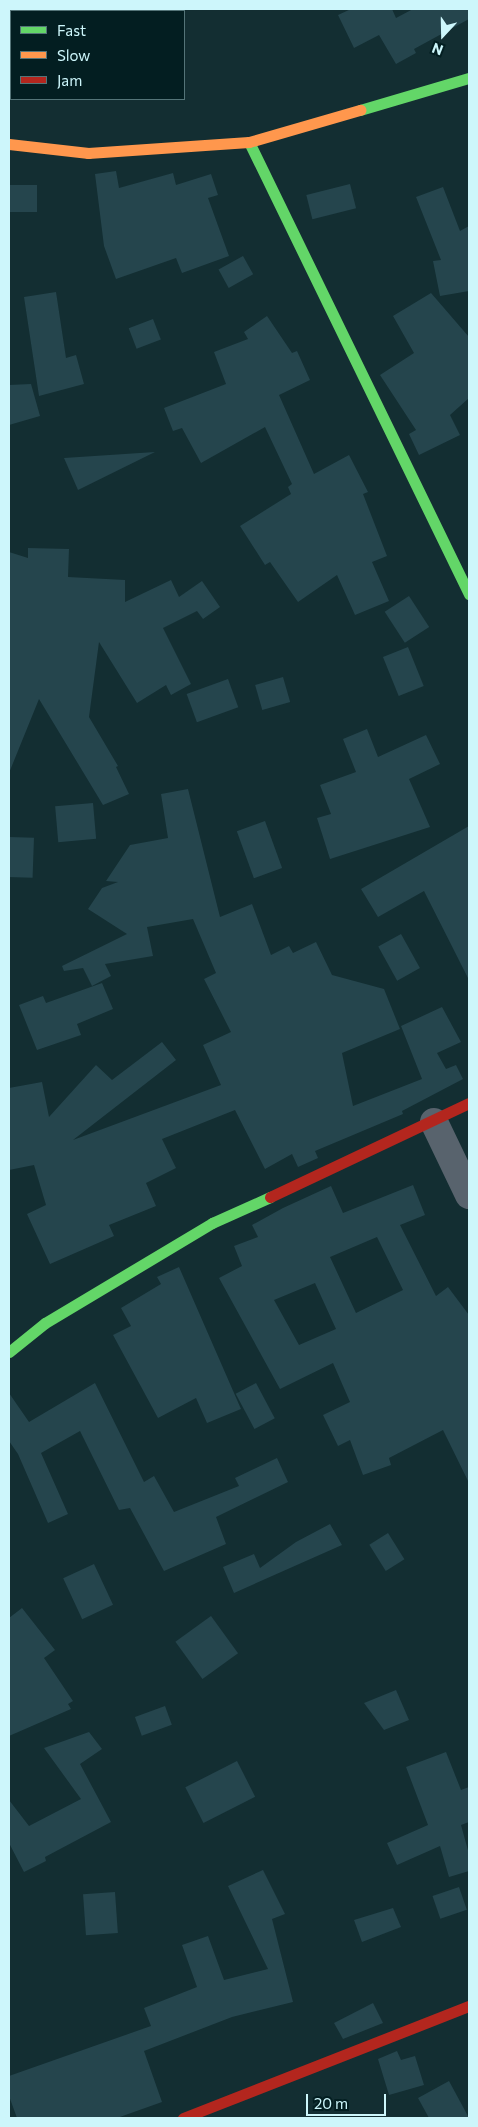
<!DOCTYPE html>
<style>
body{margin:0}
#map{position:relative;width:478px;height:2127px;overflow:hidden;background:#132e32;font-family:Commissioner,sans-serif}
div>[style]{position:absolute}
.building>*{inset:0;background:#25454d;transform-origin:0 0}
.street>*{height:28px;margin:-14px;padding:0 14px;transform-origin:14px;border-radius:14px;background:#58636d}
.fast>*{height:11px;margin:-5.5px;padding:0 5.5px;transform-origin:5.5px;border-radius:5.5px;background:#63d668}
.slow>*{height:11px;margin:-5.5px;padding:0 5.5px;transform-origin:5.5px;border-radius:5.5px;background:#ff974d}
.jam>*{height:11px;margin:-5.5px;padding:0 5.5px;transform-origin:5.5px;border-radius:5.5px;background:#b3261e}
span{translate:-50% -50%;white-space:nowrap;text-align:center;line-height:1.15;-webkit-text-stroke:4.5px #031e21;paint-order:stroke}
.frame{position:absolute;inset:0;border:10px solid #cdf6fb;pointer-events:none}
.legend{position:absolute;left:10px;top:10px;width:175px;height:90px;box-sizing:border-box;background:#031e21;border:1px solid #547478;margin:0;padding:6px 9px;list-style:none;font-size:15px;color:#cdf6fb}
.legend li{display:flex;align-items:center;gap:10px;height:25px}
.legend b{width:25px;border:1px solid #547478}
.north{position:absolute;left:418px;top:10px;width:50px;height:50px;-webkit-text-stroke:4px #031e21;paint-order:stroke;rotate:201deg;font-size:14px;font-weight:700;line-height:20px;text-align:center;color:#cdf6fb}
.north::after{content:'';display:block;margin:auto;width:18px;height:22px;background:#cdf6fb;clip-path:polygon(50% 0,100% 100%,50% 72%,0 100%)}
.scale{position:absolute;left:306px;top:2094px;width:80px;height:22px;box-sizing:border-box;border:2px solid #cdf6fb;border-top:0;padding-left:6px;font-size:15px;line-height:18px;white-space:nowrap;color:#cdf6fb;-webkit-text-stroke:4px #031e21;paint-order:stroke}
</style>
<div id="map">
<div class="building">
<i style="clip-path:polygon(351px 9px,392px 9px,396px 18px,413px 9px,469px 9px,469px 19px,414px 49px,416px 53px,396px 64px,379px 35px,354px 48px,338px 15px)"></i>
<i style="clip-path:polygon(116px 171px,119px 188px,173px 173px,176px 185px,211px 174px,218px 195px,208px 198px,229px 256px,182px 273px,176px 258px,116px 279px,104px 246px,95px 174px)"></i>
<i style="left:350px;top:184px;width:25px;height:45px;rotate:76deg"></i>
<i style="left:9px;top:185px;width:28px;height:27px"></i>
<i style="clip-path:polygon(443px 187px,460px 231px,469px 226px,469px 291px,440px 296px,433px 261px,441px 260px,416px 197px)"></i>
<i style="left:243px;top:256px;width:21px;height:28px;rotate:61deg"></i>
<i style="clip-path:polygon(56px 292px,66px 358px,76px 355px,84px 384px,39px 396px,24px 297px)"></i>
<i style="clip-path:polygon(431px 293px,469px 337px,469px 398px,450px 415px,460px 435px,419px 455px,409px 434px,416px 430px,380px 375px,414px 353px,393px 316px)"></i>
<i style="clip-path:polygon(267px 316px,292px 353px,297px 351px,310px 380px,279px 395px,314px 474px,349px 455px,368px 492px,363px 494px,387px 556px,372px 562px,389px 601px,355px 615px,337px 575px,298px 602px,270px 562px,265px 565px,240px 526px,291px 494px,288px 487px,292px 484px,265px 427px,201px 463px,182px 428px,173px 431px,164px 408px,226px 384px,214px 352px,248px 339px,244px 332px)"></i>
<i style="left:153px;top:319px;width:22px;height:26px;rotate:69deg"></i>
<i style="clip-path:polygon(31px 384px,40px 416px,9px 425px,9px 385px)"></i>
<i style="clip-path:polygon(155px 452px,78px 490px,64px 458px)"></i>
<i style="clip-path:polygon(28px 548px,69px 549px,68px 577px,125px 580px,125px 602px,171px 580px,179px 597px,202px 581px,220px 607px,203px 619px,197px 611px,163px 628px,191px 684px,171px 695px,166px 685px,137px 703px,99px 642px,89px 717px,118px 766px,116px 767px,129px 794px,103px 805px,39px 699px,9px 773px,9px 552px,28px 558px)"></i>
<i style="left:409px;top:596px;width:37px;height:29px;rotate:57deg"></i>
<i style="left:408px;top:647px;width:42px;height:27px;rotate:68deg"></i>
<i style="left:283px;top:677px;width:26px;height:29px;rotate:74deg"></i>
<i style="left:228px;top:679px;width:30px;height:44px;rotate:70deg"></i>
<i style="clip-path:polygon(367px 729px,378px 757px,426px 735px,440px 764px,409px 779px,430px 827px,330px 859px,317px 818px,331px 814px,320px 785px,356px 772px,343px 739px)"></i>
<i style="clip-path:polygon(188px 789px,220px 917px,252px 904px,271px 955px,289px 946px,293px 953px,316px 942px,332px 975px,384px 989px,400px 1029px,342px 1053px,353px 1106px,422px 1079px,401px 1026px,442px 1007px,461px 1042px,437px 1053px,446px 1069px,456px 1065px,463px 1079px,402px 1111px,403px 1114px,315px 1151px,318px 1158px,298px 1167px,292px 1154px,265px 1169px,235px 1110px,162px 1139px,176px 1168px,146px 1183px,156px 1206px,109px 1225px,114px 1236px,50px 1264px,27px 1214px,46px 1205px,34px 1165px,9px 1170px,9px 1088px,42px 1082px,49px 1117px,96px 1065px,112px 1080px,162px 1042px,176px 1060px,73px 1140px,221px 1085px,203px 1045px,231px 1032px,204px 979px,216px 973px,193px 919px,147px 927px,153px 956px,105px 964px,111px 976px,92px 986px,83px 968px,64px 971px,62px 966px,127px 934px,88px 909px,102px 888px,118px 882px,106px 881px,130px 845px,168px 838px,161px 794px)"></i>
<i style="left:93px;top:803px;width:36px;height:38px;rotate:85deg"></i>
<i style="left:265px;top:821px;width:50px;height:30px;rotate:70deg"></i>
<i style="clip-path:polygon(469px 826px,469px 980px,424px 891px,378px 917px,361px 889px)"></i>
<i style="left:9px;top:837px;width:25px;height:40px;rotate:2deg"></i>
<i style="left:401px;top:934px;width:39px;height:26px;rotate:61deg"></i>
<i style="clip-path:polygon(102px 983px,113px 1009px,77px 1024px,81px 1035px,37px 1050px,19px 1005px,43px 996px,46px 1003px)"></i>
<i style="clip-path:polygon(evenodd,413px 1185px,425px 1215px,400px 1225px,436px 1296px,448px 1287px,469px 1315px,469px 1483px,443px 1430px,389px 1458px,391px 1465px,363px 1475px,350px 1440px,338px 1446px,323px 1415px,350px 1402px,333px 1363px,280px 1389px,219px 1278px,242px 1266px,234px 1246px,258px 1237px,252px 1225px,283px 1208px,331px 1186px,343px 1213px,413px 1185px,377px 1237px,403px 1290px,356px 1313px,330px 1257px,377px 1237px,413px 1185px,315px 1283px,336px 1329px,299px 1345px,274px 1300px,315px 1283px)"></i>
<i style="clip-path:polygon(179px 1267px,241px 1409px,207px 1423px,196px 1398px,158px 1418px,113px 1335px,131px 1326px,121px 1308px,161px 1284px,157px 1277px)"></i>
<i style="clip-path:polygon(95px 1383px,144px 1482px,154px 1476px,174px 1512px,239px 1486px,235px 1478px,277px 1458px,288px 1482px,216px 1517px,226px 1544px,164px 1571px,130px 1508px,119px 1510px,80px 1431px,41px 1453px,68px 1514px,48px 1523px,18px 1454px,9px 1441px,9px 1393px,29px 1422px)"></i>
<i style="left:256px;top:1383px;width:40px;height:23px;rotate:62deg"></i>
<i style="clip-path:polygon(330px 1524px,342px 1545px,234px 1593px,223px 1567px,254px 1554px,260px 1568px,296px 1542px)"></i>
<i style="left:388px;top:1533px;width:31px;height:22px;rotate:58deg"></i>
<i style="left:94px;top:1564px;width:45px;height:34px;rotate:65deg"></i>
<i style="clip-path:polygon(22px 1608px,55px 1650px,44px 1658px,73px 1701px,68px 1704px,71px 1709px,9px 1736px,9px 1618px)"></i>
<i style="left:211px;top:1616px;width:46px;height:44px;rotate:54deg"></i>
<i style="clip-path:polygon(396px 1690px,409px 1720px,384px 1730px,364px 1703px)"></i>
<i style="left:165px;top:1706px;width:20px;height:32px;rotate:70deg"></i>
<i style="clip-path:polygon(89px 1732px,102px 1749px,80px 1764px,111px 1822px,45px 1857px,46px 1861px,24px 1872px,9px 1843px,9px 1800px,29px 1826px,81px 1799px,44px 1748px)"></i>
<i style="clip-path:polygon(446px 1752px,461px 1790px,469px 1787px,469px 1822px,461px 1825px,469px 1854px,469px 1871px,449px 1877px,440px 1846px,397px 1865px,387px 1843px,428px 1825px,406px 1767px)"></i>
<i style="left:237px;top:1761px;width:40px;height:58px;rotate:63deg"></i>
<i style="clip-path:polygon(263px 1870px,285px 1914px,272px 1919px,293px 2002px,232px 2017px,144px 2051px,162px 2102px,117px 2118px,17px 2118px,9px 2096px,9px 2076px,151px 2026px,144px 2008px,197px 1987px,182px 1945px,208px 1936px,224px 1980px,268px 1969px,228px 1886px)"></i>
<i style="left:459px;top:1887px;width:24px;height:28px;rotate:71deg"></i>
<i style="left:115px;top:1892px;width:41px;height:32px;rotate:86deg"></i>
<i style="clip-path:polygon(393px 1908px,401px 1927px,362px 1942px,354px 1920px)"></i>
<i style="clip-path:polygon(373px 2003px,383px 2023px,343px 2039px,334px 2023px)"></i>
<i style="clip-path:polygon(397px 2051px,401px 2060px,415px 2056px,424px 2085px,389px 2095px,378px 2059px)"></i>
<i style="clip-path:polygon(449px 2081px,469px 2118px,429px 2118px,418px 2098px)"></i>
</div>
<div class="street">
<i style="left:434px;top:1122px;width:81px;rotate:64.4deg"></i>
</div>
<div class="fast">
<i style="left:360px;top:110px;width:114px;rotate:-16.4deg"></i>
<i style="left:249px;top:142px;width:503px;rotate:64.05deg"></i>
<i style="left:9px;top:1352px;width:46px;rotate:-38.9deg"></i>
<i style="left:45px;top:1323px;width:195px;rotate:-30.9deg"></i>
<i style="left:212px;top:1223px;width:64px;rotate:-24.1deg"></i>
</div>
<div class="slow">
<i style="left:9px;top:144px;width:80px;rotate:6.5deg"></i>
<i style="left:88px;top:153px;width:161px;rotate:-3.9deg"></i>
<i style="left:249px;top:142px;width:116px;rotate:-16.1deg"></i>
</div>
<div class="jam">
<i style="left:270px;top:1197px;width:220px;rotate:-25.3deg"></i>
<i style="left:183px;top:2118px;width:307px;rotate:-21.4deg"></i>
</div>
<div class="frame"></div>
<ul class="legend">
<li><b style="height:6px;background:#63d668"></b>Fast</li>
<li><b style="height:6px;background:#ff974d"></b>Slow</li>
<li><b style="height:6px;background:#b3261e"></b>Jam</li>
</ul>
<div class="north">N</div>
<div class="scale">20 m</div>
</div>
